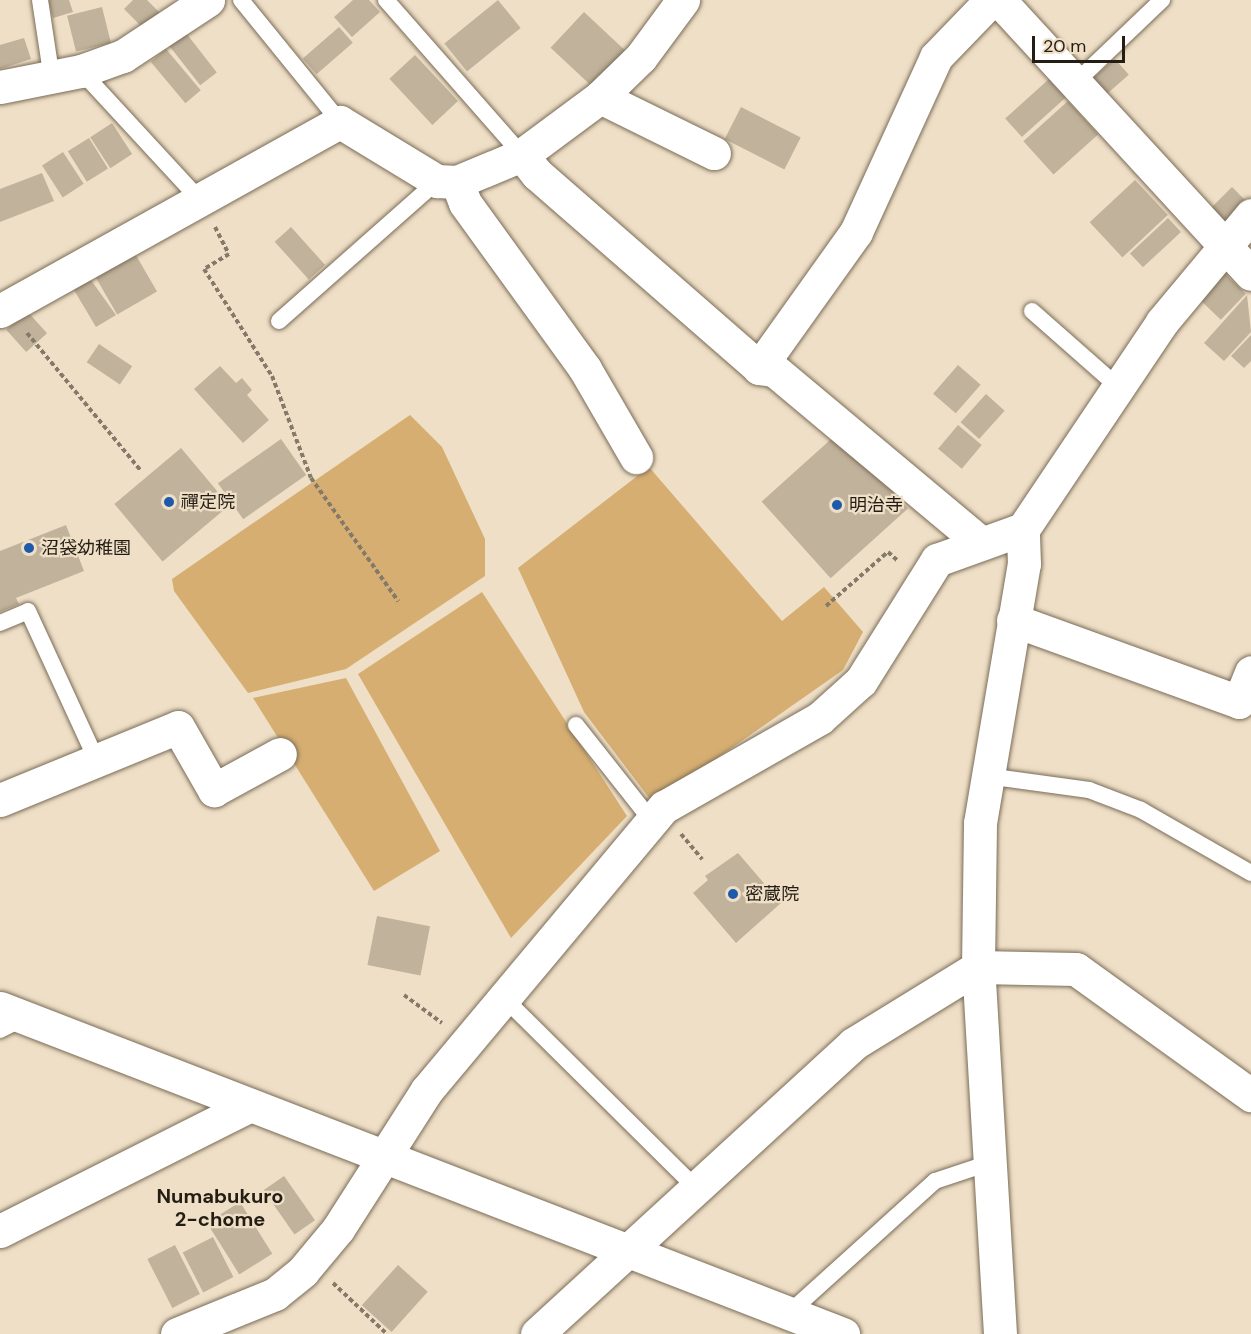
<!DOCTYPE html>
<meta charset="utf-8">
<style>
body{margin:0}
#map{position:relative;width:1251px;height:1334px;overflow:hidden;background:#efdfc7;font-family:"DM Sans","Noto Sans JP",sans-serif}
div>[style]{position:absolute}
.green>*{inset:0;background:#d6ae71}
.building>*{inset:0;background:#c1b29b;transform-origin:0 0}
.path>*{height:4px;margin-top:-2px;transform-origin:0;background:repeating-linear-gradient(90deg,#857a6a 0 4.5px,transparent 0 7.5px)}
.roads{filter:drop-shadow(0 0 2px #7a6c57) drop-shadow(0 0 2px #7a6c57)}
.service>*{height:16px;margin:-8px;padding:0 8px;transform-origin:8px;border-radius:8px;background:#fff}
.minor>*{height:33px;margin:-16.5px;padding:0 16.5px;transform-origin:16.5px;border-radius:16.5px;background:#fff}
.dots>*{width:16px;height:16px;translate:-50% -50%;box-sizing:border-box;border:3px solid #efdfc7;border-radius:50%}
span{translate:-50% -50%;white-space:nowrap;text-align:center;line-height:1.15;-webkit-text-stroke:4.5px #efdfc7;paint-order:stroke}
.poi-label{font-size:18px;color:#231d14}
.left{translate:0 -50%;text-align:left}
.neighbourhood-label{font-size:20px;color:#231d14;font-weight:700}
.scale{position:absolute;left:1032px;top:36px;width:93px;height:27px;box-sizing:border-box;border:3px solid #231d14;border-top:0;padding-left:8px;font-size:18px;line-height:21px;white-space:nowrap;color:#231d14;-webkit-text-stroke:4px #efdfc7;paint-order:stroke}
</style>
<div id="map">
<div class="green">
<i style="clip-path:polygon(410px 415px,442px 447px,485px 539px,485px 576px,346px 669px,248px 693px,174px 591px,172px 579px)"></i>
<i style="clip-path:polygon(649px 467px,782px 621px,824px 587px,863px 632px,843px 670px,653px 803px,584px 712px,518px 568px)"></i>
<i style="clip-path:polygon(482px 592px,627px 816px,511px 938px,358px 674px)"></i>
<i style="clip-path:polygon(346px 678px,440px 851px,374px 891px,253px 698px)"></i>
</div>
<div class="building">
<i style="clip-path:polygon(48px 0,69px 0,73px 12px,53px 18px)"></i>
<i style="clip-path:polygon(133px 0,147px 0,163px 16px,147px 32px,124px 9px)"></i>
<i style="clip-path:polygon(353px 0,369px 0,380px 12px,352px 37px,334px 17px)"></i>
<i style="left:498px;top:0;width:36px;height:69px;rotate:51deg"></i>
<i style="left:102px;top:7px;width:37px;height:36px;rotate:76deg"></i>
<i style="left:584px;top:12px;width:56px;height:49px;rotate:43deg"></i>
<i style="left:339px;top:27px;width:21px;height:48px;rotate:49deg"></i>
<i style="left:186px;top:33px;width:50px;height:21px;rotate:52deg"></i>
<i style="clip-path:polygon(24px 38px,31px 59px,0 69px,0 45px)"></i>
<i style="left:166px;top:49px;width:54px;height:20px;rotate:50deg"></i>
<i style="left:415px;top:55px;width:63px;height:35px;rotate:47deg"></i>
<i style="left:1115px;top:59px;width:21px;height:34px;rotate:49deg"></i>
<i style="left:1049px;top:79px;width:25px;height:59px;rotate:48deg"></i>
<i style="left:1068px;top:101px;width:45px;height:60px;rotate:48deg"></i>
<i style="left:741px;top:107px;width:67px;height:36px;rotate:27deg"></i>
<i style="left:112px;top:123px;width:37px;height:26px;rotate:57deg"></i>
<i style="left:89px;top:138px;width:36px;height:25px;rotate:58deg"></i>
<i style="left:63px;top:152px;width:38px;height:25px;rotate:57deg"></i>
<i style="clip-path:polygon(42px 173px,54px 201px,0 222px,0 189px)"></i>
<i style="left:1135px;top:180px;width:48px;height:62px;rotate:47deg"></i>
<i style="left:1232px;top:187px;width:24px;height:35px;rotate:45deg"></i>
<i style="left:1168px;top:218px;width:19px;height:52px;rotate:47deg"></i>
<i style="left:291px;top:227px;width:51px;height:22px;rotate:48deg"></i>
<i style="left:133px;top:250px;width:48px;height:46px;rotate:60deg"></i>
<i style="left:1217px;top:266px;width:40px;height:36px;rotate:44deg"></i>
<i style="clip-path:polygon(88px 276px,116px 315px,96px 327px,71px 285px)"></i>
<i style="clip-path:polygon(1247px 295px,1251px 332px,1224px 361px,1204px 343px)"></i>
<i style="left:27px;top:311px;width:30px;height:28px;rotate:48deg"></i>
<i style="clip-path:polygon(1251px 335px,1251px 361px,1244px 368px,1231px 356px)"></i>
<i style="left:99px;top:344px;width:40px;height:22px;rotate:34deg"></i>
<i style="left:958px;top:365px;width:30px;height:38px;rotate:41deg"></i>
<i style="clip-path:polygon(220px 366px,236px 383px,242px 378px,252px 390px,247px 395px,269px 420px,243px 443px,194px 389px)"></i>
<i style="left:986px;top:394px;width:25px;height:38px;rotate:42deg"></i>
<i style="left:958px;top:425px;width:31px;height:31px;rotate:40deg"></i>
<i style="left:839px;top:432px;width:103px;height:104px;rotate:48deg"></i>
<i style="left:281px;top:439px;width:44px;height:77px;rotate:55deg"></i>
<i style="left:181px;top:448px;width:75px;height:87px;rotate:50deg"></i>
<i style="clip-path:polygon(66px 525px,84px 571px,16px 598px,19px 604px,0 612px,0 551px)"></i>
<i style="clip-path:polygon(738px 853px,781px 903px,736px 943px,693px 893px,708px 880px,705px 876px)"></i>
<i style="left:377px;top:916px;width:54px;height:50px;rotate:11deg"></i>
<i style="left:284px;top:1176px;width:54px;height:25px;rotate:55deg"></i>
<i style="left:240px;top:1202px;width:61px;height:39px;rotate:58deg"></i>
<i style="left:213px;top:1237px;width:45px;height:34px;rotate:63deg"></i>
<i style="left:175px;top:1245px;width:55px;height:31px;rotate:63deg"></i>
<i style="left:398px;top:1265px;width:40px;height:54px;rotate:42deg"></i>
</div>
<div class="path">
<i style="left:215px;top:227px;width:30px;rotate:63deg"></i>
<i style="left:229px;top:254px;width:29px;rotate:149deg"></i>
<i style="left:204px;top:269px;width:127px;rotate:57.6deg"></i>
<i style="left:272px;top:376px;width:109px;rotate:69.1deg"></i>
<i style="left:311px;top:478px;width:151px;rotate:54.7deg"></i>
<i style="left:27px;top:333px;width:179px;rotate:50.4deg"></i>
<i style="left:826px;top:606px;width:82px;rotate:-41.1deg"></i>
<i style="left:888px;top:552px;width:15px;rotate:42deg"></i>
<i style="left:681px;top:834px;width:33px;rotate:50deg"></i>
<i style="left:404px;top:995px;width:47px;rotate:36.4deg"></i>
<i style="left:333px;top:1283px;width:74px;rotate:43.4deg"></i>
</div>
<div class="roads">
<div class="service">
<i style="left:40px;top:0;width:74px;rotate:81.4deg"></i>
<i style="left:241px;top:0;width:157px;rotate:50.9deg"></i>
<i style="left:386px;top:0;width:206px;rotate:48.7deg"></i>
<i style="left:81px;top:71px;width:173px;rotate:47.3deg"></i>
<i style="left:1074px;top:84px;width:122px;rotate:-43.7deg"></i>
<i style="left:1032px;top:311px;width:113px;rotate:41.4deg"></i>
<i style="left:279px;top:321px;width:211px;rotate:-41.5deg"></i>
<i style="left:0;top:623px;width:30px;rotate:-23deg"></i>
<i style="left:28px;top:611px;width:165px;rotate:65.3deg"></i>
<i style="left:576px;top:725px;width:121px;rotate:51.7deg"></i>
<i style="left:987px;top:776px;width:103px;rotate:7.8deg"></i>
<i style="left:1089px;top:790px;width:56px;rotate:21deg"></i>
<i style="left:1141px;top:810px;width:127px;rotate:29.8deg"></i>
<i style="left:503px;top:997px;width:269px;rotate:44.7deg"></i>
<i style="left:0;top:1030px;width:27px;rotate:-27deg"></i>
<i style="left:789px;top:1313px;width:197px;rotate:-42.1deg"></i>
<i style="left:935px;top:1181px;width:57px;rotate:-18.4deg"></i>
</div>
<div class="minor">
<i style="left:999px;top:0;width:372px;rotate:47.4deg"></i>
<i style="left:0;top:87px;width:83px;rotate:-11.2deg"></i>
<i style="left:81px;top:71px;width:45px;rotate:-19.7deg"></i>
<i style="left:123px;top:56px;width:102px;rotate:-33.4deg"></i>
<i style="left:600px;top:97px;width:127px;rotate:26.2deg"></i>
<i style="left:522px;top:155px;width:97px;rotate:-36.6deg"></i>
<i style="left:600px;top:97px;width:57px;rotate:-44.3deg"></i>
<i style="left:641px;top:57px;width:71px;rotate:-53.6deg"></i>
<i style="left:457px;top:182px;width:22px;rotate:69deg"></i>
<i style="left:465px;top:203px;width:205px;rotate:54.1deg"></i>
<i style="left:585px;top:369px;width:102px;rotate:59.9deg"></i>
<i style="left:0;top:311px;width:389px;rotate:-29.1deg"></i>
<i style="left:340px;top:122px;width:114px;rotate:31.3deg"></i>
<i style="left:437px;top:181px;width:20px;rotate:3deg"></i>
<i style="left:457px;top:182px;width:70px;rotate:-22.6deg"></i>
<i style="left:522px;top:155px;width:24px;rotate:52deg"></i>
<i style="left:537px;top:174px;width:295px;rotate:41.1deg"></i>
<i style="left:759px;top:368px;width:15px;rotate:8deg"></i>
<i style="left:774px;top:370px;width:268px;rotate:39.9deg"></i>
<i style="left:759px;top:368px;width:167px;rotate:-54.5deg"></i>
<i style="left:856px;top:232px;width:192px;rotate:-65.4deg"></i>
<i style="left:936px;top:57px;width:79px;rotate:-46deg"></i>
<i style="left:1013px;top:620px;width:240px;rotate:19.9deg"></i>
<i style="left:1239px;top:702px;width:32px;rotate:-68deg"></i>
<i style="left:0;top:800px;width:192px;rotate:-22.3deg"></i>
<i style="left:178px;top:727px;width:73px;rotate:60.3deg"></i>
<i style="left:214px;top:790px;width:75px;rotate:-28.6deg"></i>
<i style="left:0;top:1008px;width:904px;rotate:21.14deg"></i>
<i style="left:0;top:1231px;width:280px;rotate:-26.7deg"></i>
<i style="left:177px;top:1334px;width:106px;rotate:-22.2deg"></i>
<i style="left:275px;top:1294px;width:36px;rotate:-39deg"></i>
<i style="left:303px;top:1271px;width:55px;rotate:-50.2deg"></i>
<i style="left:338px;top:1229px;width:165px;rotate:-57.4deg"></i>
<i style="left:427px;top:1090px;width:369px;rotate:-50.1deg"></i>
<i style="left:664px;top:807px;width:180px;rotate:-29.7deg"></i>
<i style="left:820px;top:718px;width:55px;rotate:-42.1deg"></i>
<i style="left:861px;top:681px;width:143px;rotate:-57.9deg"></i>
<i style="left:937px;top:560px;width:91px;rotate:-19.8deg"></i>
<i style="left:537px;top:1334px;width:429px;rotate:-42.5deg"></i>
<i style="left:853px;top:1044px;width:147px;rotate:-31.6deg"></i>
<i style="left:978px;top:967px;width:98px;rotate:1.2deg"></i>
<i style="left:1076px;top:969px;width:216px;rotate:35.8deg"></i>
<i style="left:1000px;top:1334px;width:368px;rotate:-93.4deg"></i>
<i style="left:978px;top:967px;width:144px;rotate:-89.2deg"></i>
<i style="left:980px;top:823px;width:263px;rotate:-80.4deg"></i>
<i style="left:1024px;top:564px;width:35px;rotate:-92deg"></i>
<i style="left:1023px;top:529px;width:249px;rotate:-56.1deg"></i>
<i style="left:1162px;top:322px;width:139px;rotate:-50.2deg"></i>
</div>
</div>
<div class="dots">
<i style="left:169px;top:502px;background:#1e5aab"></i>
<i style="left:837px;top:505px;background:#1e5aab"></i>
<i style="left:29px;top:548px;background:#1e5aab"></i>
<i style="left:733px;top:894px;background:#1e5aab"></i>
</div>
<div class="poi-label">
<span class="left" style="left:181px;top:502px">禪定院</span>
<span class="left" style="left:849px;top:505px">明治寺</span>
<span class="left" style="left:41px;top:548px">沼袋幼稚園</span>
<span class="left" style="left:745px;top:894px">密蔵院</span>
</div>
<div class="neighbourhood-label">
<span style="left:220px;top:1208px">Numabukuro<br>2-chome</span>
</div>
<div class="scale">20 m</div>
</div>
